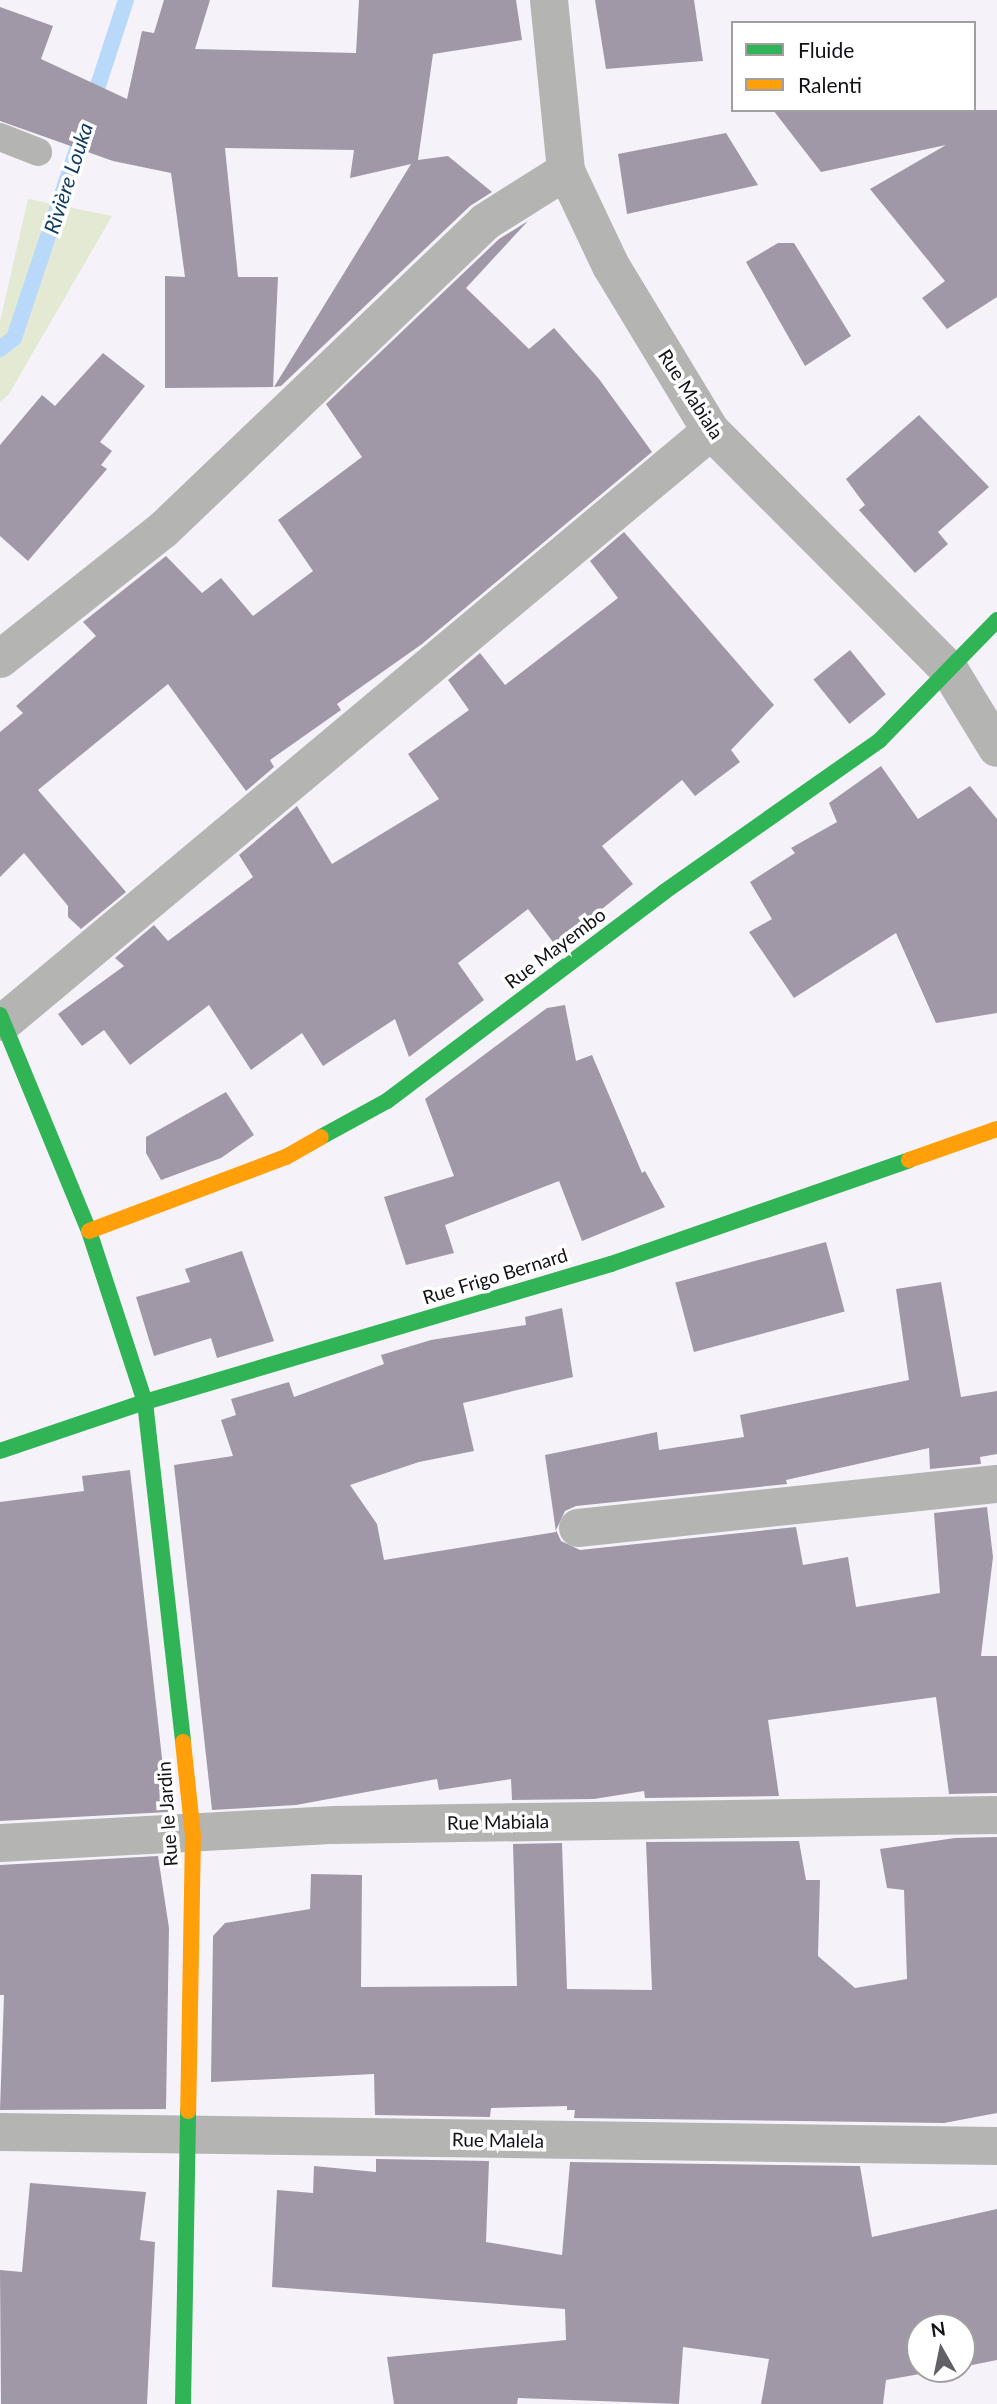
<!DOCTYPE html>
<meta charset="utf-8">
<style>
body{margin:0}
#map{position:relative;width:997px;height:2404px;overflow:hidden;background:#f6f2fa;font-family:Lato,sans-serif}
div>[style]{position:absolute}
.green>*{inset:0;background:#e3e9d2}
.stream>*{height:16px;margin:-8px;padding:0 8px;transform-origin:8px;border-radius:8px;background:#b9d9fb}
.building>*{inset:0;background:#a098a7;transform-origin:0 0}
.lane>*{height:28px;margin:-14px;padding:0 14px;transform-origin:14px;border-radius:14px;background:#b4b5b3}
.street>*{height:38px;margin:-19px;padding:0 19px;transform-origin:19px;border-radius:19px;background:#b4b5b3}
.fast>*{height:16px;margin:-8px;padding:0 8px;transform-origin:8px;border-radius:8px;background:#30b455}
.slow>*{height:16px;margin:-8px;padding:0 8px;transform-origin:8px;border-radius:8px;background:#ff9f0a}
span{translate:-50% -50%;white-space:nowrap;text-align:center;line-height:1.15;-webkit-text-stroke:7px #fff;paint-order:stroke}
.street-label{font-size:19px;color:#131016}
.water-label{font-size:21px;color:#123d61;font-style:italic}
.legend{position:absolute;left:731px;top:21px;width:245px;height:91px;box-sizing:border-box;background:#fff;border:2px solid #a19fa2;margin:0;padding:9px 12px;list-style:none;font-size:21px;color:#131016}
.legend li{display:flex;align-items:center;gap:14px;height:35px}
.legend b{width:35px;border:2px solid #a19fa2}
.north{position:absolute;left:906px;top:2313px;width:70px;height:70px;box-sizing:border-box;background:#fff;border:2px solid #a19fa2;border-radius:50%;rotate:351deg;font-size:19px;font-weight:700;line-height:28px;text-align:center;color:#131016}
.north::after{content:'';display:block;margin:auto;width:24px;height:32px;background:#625f66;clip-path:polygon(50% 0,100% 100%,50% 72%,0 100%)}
</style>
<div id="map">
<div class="green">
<i style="clip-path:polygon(28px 199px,112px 216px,9px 394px,0 402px,0 322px)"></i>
</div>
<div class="stream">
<i style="left:92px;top:104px;width:109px;rotate:-71.9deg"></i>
<i style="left:0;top:349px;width:18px;rotate:-38deg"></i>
<i style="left:14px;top:338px;width:220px;rotate:-71.5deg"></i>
</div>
<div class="building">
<i style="clip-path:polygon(164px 0,210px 0,195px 49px,356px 53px,359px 0,516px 0,522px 40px,433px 54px,418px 160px,448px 156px,492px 192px,470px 206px,281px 386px,274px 387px,411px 164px,350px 178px,354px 150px,225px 148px,238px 277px,278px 277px,273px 387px,165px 388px,165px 276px,185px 277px,171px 173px,113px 161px,0 121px,0 7px,53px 26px,41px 59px,127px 99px,142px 31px,154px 33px)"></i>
<i style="clip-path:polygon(595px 0,694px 0,703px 61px,606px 69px)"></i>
<i style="clip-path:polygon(773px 110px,997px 110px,997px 297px,947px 329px,922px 298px,945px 281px,870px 189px,946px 145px,821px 172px)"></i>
<i style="clip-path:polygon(726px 133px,758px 185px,627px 214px,618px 154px)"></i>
<i style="clip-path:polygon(528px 221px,466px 288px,529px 349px,554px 328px,599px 379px,652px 452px,422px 644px,337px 704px,341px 710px,270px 760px,274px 767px,246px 791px,168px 684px,38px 790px,126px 892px,81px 929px,68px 917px,68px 906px,24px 853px,0 877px,0 732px,23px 713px,16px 706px,96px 636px,83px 622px,166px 556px,202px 593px,221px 578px,253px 616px,313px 571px,278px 520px,362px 457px,326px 404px,499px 239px)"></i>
<i style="clip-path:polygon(778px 243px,794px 243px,851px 336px,805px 366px,746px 262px)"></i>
<i style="clip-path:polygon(103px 353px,145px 386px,100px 442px,112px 451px,101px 465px,107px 469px,28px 561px,0 536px,0 445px,42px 395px,55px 406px)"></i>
<i style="clip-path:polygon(919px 415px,989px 487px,938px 532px,948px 544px,915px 573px,859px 510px,865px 505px,846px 479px)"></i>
<i style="clip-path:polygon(624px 532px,774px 705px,731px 750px,740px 762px,695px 796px,682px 780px,602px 846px,633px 884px,556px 946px,528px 909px,458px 963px,484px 1000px,409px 1057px,395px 1019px,323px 1066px,302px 1033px,251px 1070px,209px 1005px,130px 1065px,104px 1030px,82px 1046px,58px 1014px,124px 966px,115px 958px,154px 925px,168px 941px,253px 877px,239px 855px,297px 806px,332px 864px,439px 799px,408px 754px,469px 710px,448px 680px,480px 653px,505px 685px,618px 598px,590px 561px)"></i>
<i style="left:850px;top:650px;width:57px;height:47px;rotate:51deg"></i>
<i style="clip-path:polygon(881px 766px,918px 819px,970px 786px,997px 819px,997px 1013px,936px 1023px,896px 933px,794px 998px,749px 932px,772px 919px,750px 882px,795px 853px,791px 848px,837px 822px,829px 803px)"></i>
<i style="clip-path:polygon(565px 1005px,576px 1061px,592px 1055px,642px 1173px,645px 1171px,665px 1207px,582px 1241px,559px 1181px,445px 1225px,454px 1253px,406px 1265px,384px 1197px,454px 1176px,425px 1099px,547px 1008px)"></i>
<i style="clip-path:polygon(226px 1092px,254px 1135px,221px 1158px,161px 1180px,146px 1153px,146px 1137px)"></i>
<i style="left:826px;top:1242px;width:72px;height:156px;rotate:75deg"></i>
<i style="clip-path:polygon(242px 1251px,274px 1341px,217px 1358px,211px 1338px,154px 1356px,136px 1297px,190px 1282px,185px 1269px)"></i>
<i style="clip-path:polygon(941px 1282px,961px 1397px,997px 1391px,997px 1454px,980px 1457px,981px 1464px,930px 1469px,929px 1448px,786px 1480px,787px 1484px,576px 1506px,565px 1511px,556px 1530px,561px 1541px,580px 1550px,796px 1527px,803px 1565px,848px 1557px,856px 1607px,940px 1593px,934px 1513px,987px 1507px,993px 1557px,981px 1656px,997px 1656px,997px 1793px,949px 1794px,936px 1697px,768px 1720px,779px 1796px,645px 1798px,644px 1791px,594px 1799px,512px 1800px,511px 1779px,439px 1790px,437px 1779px,296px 1805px,212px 1810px,174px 1465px,233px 1456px,221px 1420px,236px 1415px,231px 1399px,289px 1382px,294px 1397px,384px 1364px,381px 1355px,431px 1340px,526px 1325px,525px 1317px,562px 1308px,573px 1377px,463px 1403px,474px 1451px,419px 1462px,350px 1485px,377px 1524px,384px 1560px,556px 1532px,545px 1455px,657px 1432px,659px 1450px,744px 1437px,740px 1415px,909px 1380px,896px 1289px)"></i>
<i style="clip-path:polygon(130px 1470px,168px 1812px,0 1821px,0 1502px,84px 1491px,82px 1476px)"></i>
<i style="clip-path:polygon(997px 1837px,997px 2113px,944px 2123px,574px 2118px,575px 2110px,567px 2110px,567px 2106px,491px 2108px,490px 2117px,375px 2115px,374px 2074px,211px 2082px,213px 1936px,225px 1923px,310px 1909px,311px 1874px,362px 1875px,361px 1987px,517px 1986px,513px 1844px,562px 1843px,567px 1989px,652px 1990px,646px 1842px,799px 1841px,806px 1880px,820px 1880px,818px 1956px,855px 1988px,907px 1979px,904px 1890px,887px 1888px,880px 1849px,955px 1838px)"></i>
<i style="clip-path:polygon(158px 1856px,169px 1928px,166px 2109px,0 2110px,4px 1995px,0 1995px,0 1865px)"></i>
<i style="clip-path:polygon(376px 2159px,489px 2161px,486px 2242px,562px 2255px,570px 2162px,860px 2166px,872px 2237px,997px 2209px,997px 2360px,962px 2367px,962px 2327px,920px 2327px,920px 2369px,948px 2369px,886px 2380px,883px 2404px,761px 2404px,769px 2359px,683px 2347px,679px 2404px,518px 2398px,517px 2404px,394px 2404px,387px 2357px,566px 2340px,565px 2309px,272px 2287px,277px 2190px,313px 2193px,314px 2166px,376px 2172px)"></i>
<i style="clip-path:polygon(30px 2183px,146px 2192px,140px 2240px,155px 2242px,147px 2404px,1px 2404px,0 2270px,22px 2272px)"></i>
</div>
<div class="lane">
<i style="left:0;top:137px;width:41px;rotate:21.5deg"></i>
</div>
<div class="street">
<i style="left:549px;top:0;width:172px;rotate:84.3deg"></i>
<i style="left:566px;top:171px;width:105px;rotate:64.7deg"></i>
<i style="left:611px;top:266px;width:193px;rotate:58.8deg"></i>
<i style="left:711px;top:431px;width:339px;rotate:45.1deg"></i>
<i style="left:950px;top:671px;width:90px;rotate:58.6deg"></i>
<i style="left:0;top:659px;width:208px;rotate:-38.4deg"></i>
<i style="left:163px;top:530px;width:446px;rotate:-43.7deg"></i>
<i style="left:485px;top:222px;width:96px;rotate:-32.2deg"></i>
<i style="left:4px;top:1022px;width:921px;rotate:-39.89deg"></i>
<i style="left:578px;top:1528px;width:421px;rotate:-6deg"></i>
<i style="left:0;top:1843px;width:335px;rotate:-3.1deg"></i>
<i style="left:335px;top:1825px;width:662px;rotate:-0.87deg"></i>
<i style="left:0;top:2132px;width:997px;rotate:0.8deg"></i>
</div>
<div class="fast">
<i style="left:0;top:1015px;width:234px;rotate:67.6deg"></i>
<i style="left:89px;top:1231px;width:180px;rotate:71.9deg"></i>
<i style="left:145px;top:1402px;width:342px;rotate:83.6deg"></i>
<i style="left:321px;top:1137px;width:75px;rotate:-28.6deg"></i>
<i style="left:387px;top:1101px;width:347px;rotate:-37deg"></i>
<i style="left:664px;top:892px;width:264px;rotate:-35.1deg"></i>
<i style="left:880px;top:740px;width:168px;rotate:-45.7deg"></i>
<i style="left:0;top:1451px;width:153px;rotate:-18.7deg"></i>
<i style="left:145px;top:1402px;width:486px;rotate:-16.5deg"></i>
<i style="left:611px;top:1264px;width:316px;rotate:-19.2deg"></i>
<i style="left:183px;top:2404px;width:293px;rotate:-89deg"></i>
</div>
<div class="slow">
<i style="left:909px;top:1160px;width:93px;rotate:-19.4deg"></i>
<i style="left:89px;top:1231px;width:210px;rotate:-20.6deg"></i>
<i style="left:286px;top:1157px;width:40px;rotate:-29.7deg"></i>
<i style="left:183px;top:1742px;width:94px;rotate:83.9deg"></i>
<i style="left:193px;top:1835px;width:276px;rotate:91deg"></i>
</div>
<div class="street-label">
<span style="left:691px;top:394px;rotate:57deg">Rue Mabiala</span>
<span style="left:555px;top:948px;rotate:-37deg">Rue Mayembo</span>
<span style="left:495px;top:1276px;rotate:-17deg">Rue Frigo Bernard</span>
<span style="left:167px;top:1814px;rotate:-94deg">Rue le Jardin</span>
<span style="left:498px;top:1822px;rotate:-1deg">Rue Mabiala</span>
<span style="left:498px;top:2140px;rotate:1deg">Rue Malela</span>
</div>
<div class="water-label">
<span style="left:68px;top:178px;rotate:-72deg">Rivière Louka</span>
</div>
<ul class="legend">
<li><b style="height:9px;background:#30b455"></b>Fluide</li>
<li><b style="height:9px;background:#ff9f0a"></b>Ralenti</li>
</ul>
<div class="north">N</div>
</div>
